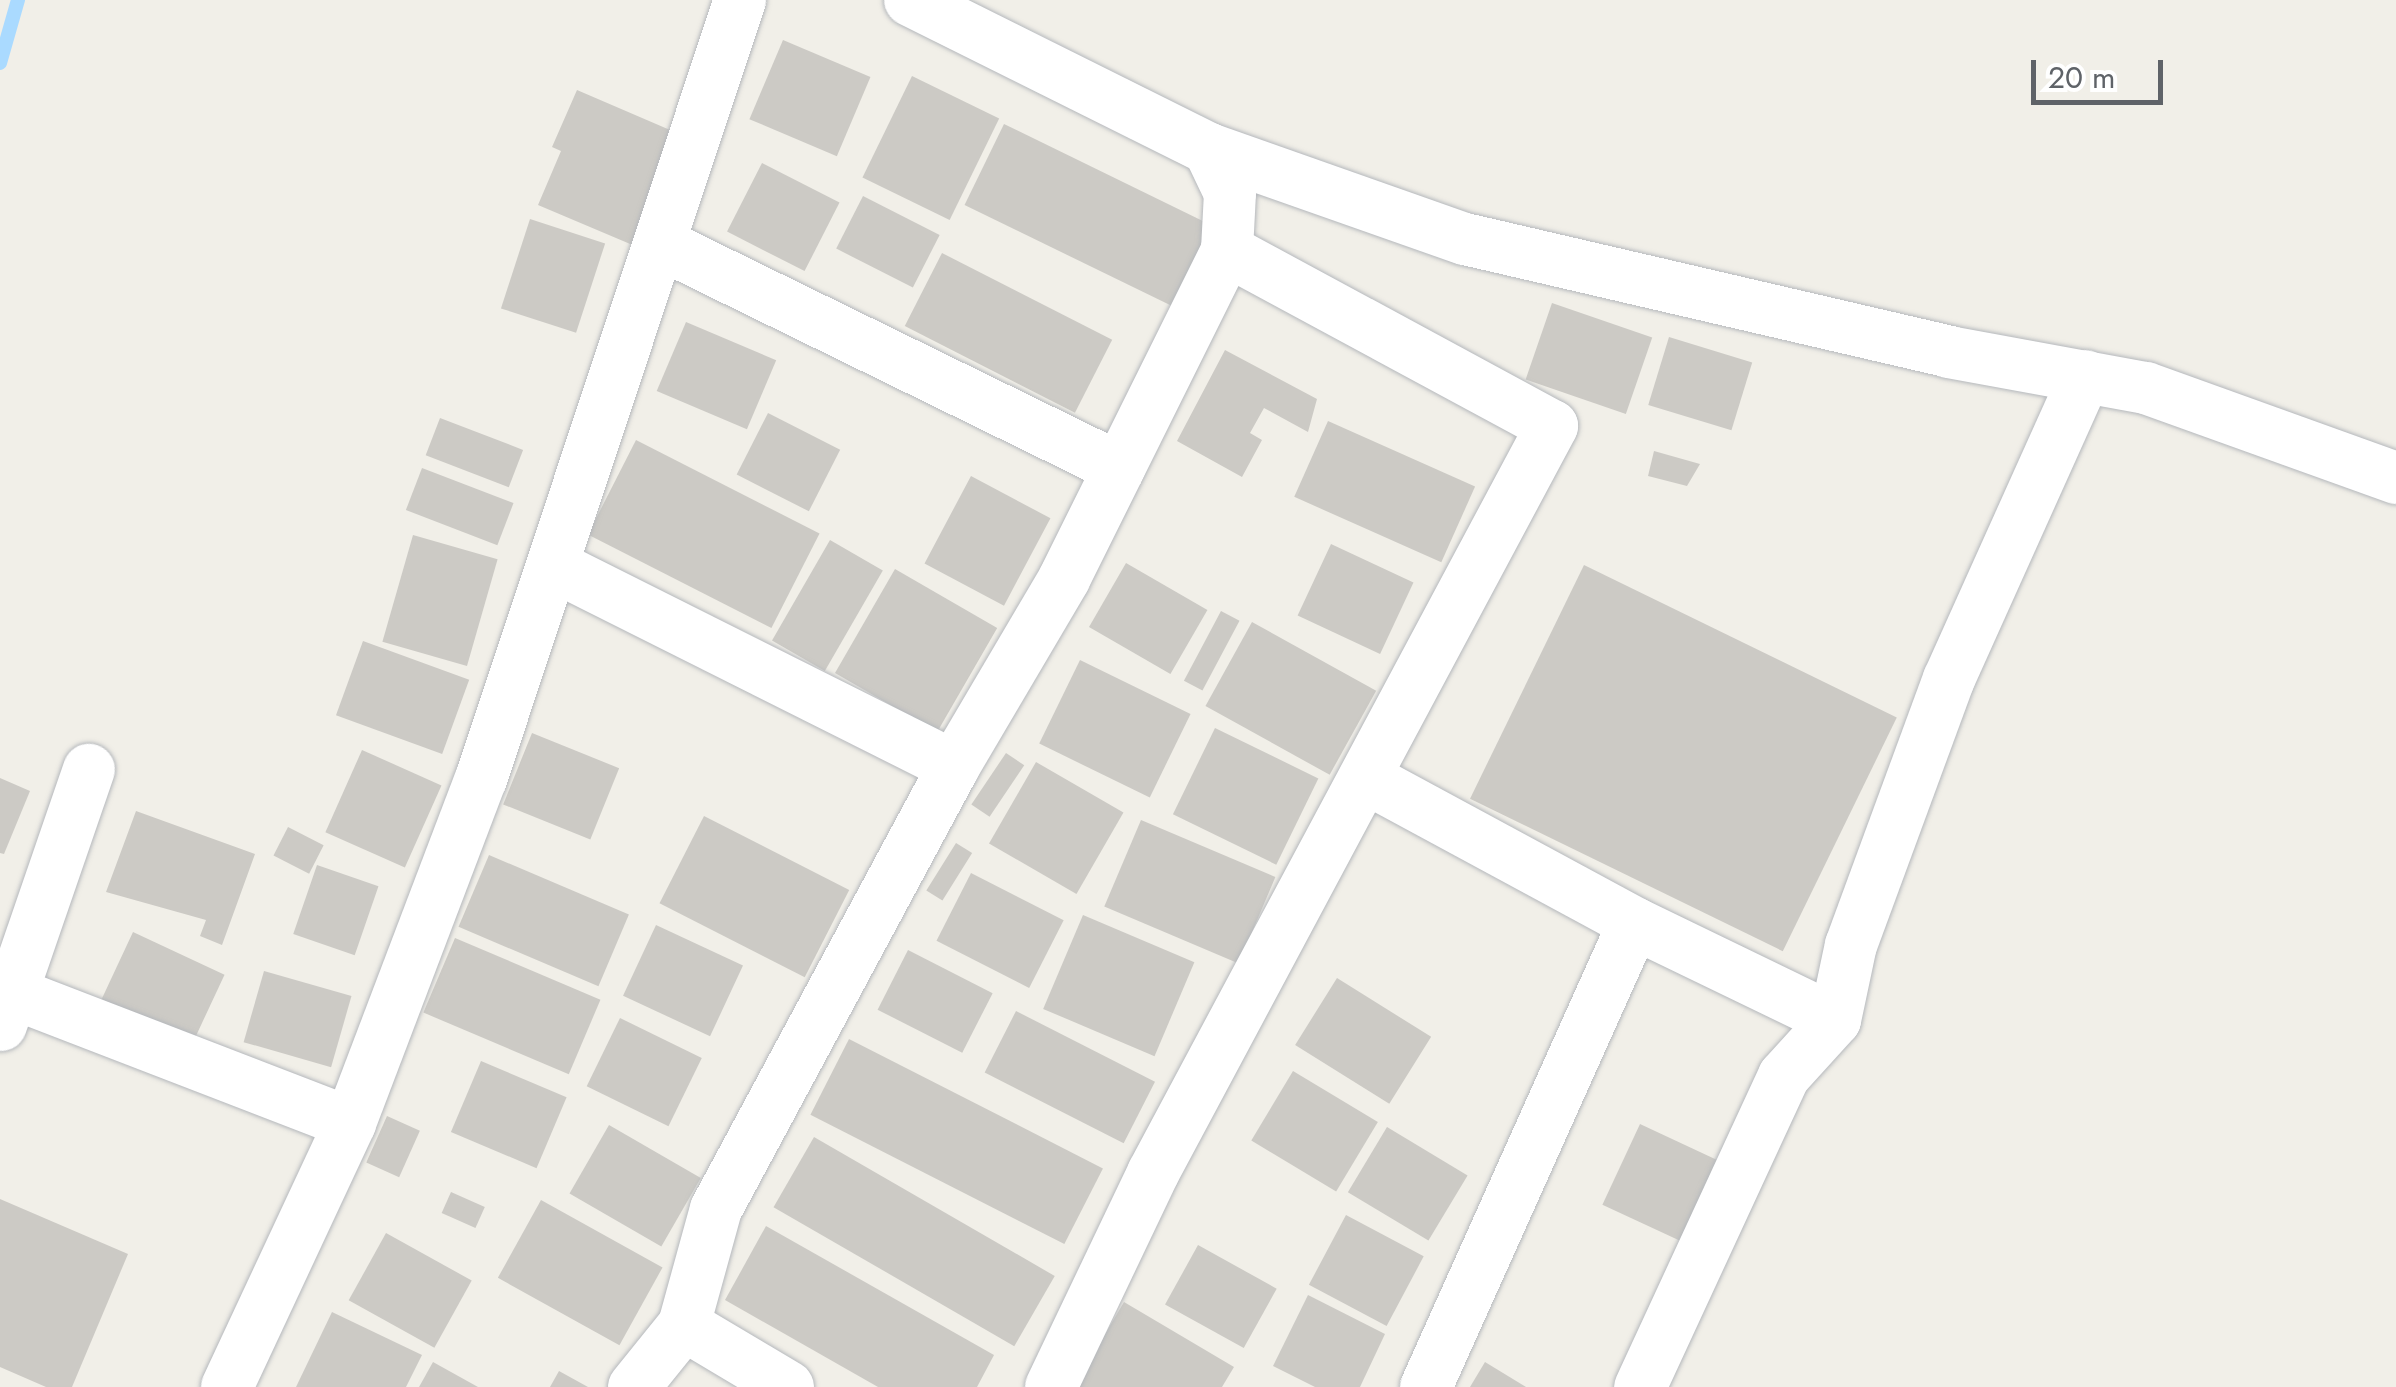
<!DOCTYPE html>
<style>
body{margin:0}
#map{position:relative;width:2396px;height:1387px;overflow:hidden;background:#f1efe8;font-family:Jost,sans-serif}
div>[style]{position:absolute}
.stream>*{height:14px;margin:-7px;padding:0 7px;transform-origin:7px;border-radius:7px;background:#aadaff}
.building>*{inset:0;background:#cccac5;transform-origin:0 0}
.roads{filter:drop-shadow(0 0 2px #b5b8bc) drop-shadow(0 0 2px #b5b8bc)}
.street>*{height:52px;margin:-26px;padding:0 26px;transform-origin:26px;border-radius:26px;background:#fff}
span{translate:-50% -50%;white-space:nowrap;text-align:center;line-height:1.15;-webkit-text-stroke:8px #fff;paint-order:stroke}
.scale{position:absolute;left:2031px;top:60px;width:132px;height:45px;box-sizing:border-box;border:5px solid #5f6368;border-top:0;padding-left:12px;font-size:30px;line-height:35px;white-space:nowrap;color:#5f6368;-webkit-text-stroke:8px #fff;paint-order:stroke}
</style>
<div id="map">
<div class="stream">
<i style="left:0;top:63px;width:66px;rotate:-74.1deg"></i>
</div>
<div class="building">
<i style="left:783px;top:40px;width:95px;height:86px;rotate:23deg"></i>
<i style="left:912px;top:76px;width:97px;height:113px;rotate:26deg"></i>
<i style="clip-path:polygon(577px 90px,684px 136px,642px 249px,538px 205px,561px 151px,552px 147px)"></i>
<i style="left:1004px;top:124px;width:232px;height:90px;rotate:26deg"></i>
<i style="left:762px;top:163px;width:87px;height:77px;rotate:27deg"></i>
<i style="left:863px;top:196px;width:86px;height:59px;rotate:27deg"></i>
<i style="left:530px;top:219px;width:79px;height:94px;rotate:18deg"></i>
<i style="left:942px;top:253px;width:191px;height:82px;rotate:27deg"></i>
<i style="left:1552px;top:303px;width:106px;height:81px;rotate:19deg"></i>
<i style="left:686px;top:322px;width:98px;height:75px;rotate:23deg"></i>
<i style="left:1669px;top:337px;width:87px;height:71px;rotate:17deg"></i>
<i style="clip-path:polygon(1225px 350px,1317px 399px,1308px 432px,1264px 408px,1250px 433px,1262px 440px,1242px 477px,1177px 441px)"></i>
<i style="left:768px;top:413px;width:81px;height:69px;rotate:27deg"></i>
<i style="left:440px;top:418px;width:89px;height:40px;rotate:21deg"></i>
<i style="left:1328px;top:421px;width:161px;height:83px;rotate:24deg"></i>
<i style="left:636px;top:440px;width:206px;height:106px;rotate:27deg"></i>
<i style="clip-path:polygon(1654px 451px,1700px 464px,1687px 486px,1648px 476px)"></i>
<i style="left:422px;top:468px;width:98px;height:45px;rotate:21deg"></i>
<i style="left:971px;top:476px;width:90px;height:99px;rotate:28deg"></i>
<i style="left:413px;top:535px;width:88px;height:111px;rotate:16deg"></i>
<i style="left:830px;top:540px;width:61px;height:116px;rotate:30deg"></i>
<i style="left:1331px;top:544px;width:91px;height:79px;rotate:25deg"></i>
<i style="left:1126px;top:563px;width:94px;height:74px;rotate:30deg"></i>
<i style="left:1584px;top:565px;width:348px;height:260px;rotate:26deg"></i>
<i style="left:895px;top:569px;width:118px;height:120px;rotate:30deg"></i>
<i style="left:1221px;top:611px;width:21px;height:79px;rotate:28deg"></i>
<i style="left:1252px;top:622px;width:142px;height:96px;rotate:29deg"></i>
<i style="left:363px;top:641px;width:113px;height:79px;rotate:20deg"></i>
<i style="left:1080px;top:660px;width:123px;height:93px;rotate:26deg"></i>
<i style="left:1215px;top:728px;width:115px;height:96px;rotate:26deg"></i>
<i style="left:532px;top:733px;width:94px;height:77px;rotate:22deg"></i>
<i style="left:362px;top:750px;width:87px;height:90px;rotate:24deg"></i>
<i style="left:1006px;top:753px;width:22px;height:62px;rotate:34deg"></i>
<i style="left:1036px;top:762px;width:101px;height:94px;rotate:30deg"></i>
<i style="clip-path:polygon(0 778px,30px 791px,4px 854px,0 853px)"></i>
<i style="clip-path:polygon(136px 811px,255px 854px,222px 945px,200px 936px,206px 920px,106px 892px)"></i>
<i style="left:704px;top:816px;width:163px;height:98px;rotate:27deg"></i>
<i style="left:1141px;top:820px;width:146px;height:94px;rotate:23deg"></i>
<i style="left:288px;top:827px;width:40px;height:32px;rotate:27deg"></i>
<i style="left:956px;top:843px;width:19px;height:56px;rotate:32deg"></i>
<i style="left:489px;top:855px;width:152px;height:78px;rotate:23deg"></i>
<i style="left:317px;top:865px;width:65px;height:73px;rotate:19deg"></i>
<i style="left:971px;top:873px;width:104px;height:76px;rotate:27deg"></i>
<i style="left:1083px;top:915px;width:121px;height:102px;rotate:23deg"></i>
<i style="left:656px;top:925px;width:96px;height:78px;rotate:25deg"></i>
<i style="left:133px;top:932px;width:101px;height:79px;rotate:25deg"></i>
<i style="left:455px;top:938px;width:158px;height:81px;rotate:23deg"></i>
<i style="left:908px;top:950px;width:95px;height:67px;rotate:27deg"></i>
<i style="left:264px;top:971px;width:91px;height:74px;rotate:16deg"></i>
<i style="left:1337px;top:978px;width:111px;height:79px;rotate:32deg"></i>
<i style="left:1016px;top:1011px;width:156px;height:69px;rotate:27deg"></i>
<i style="left:620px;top:1018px;width:91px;height:76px;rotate:26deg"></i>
<i style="left:849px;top:1039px;width:285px;height:85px;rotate:27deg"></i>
<i style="left:481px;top:1061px;width:93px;height:77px;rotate:23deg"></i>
<i style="left:1293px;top:1071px;width:99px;height:81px;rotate:31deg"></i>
<i style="left:387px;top:1116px;width:36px;height:51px;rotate:24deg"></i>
<i style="left:1640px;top:1124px;width:91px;height:89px;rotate:25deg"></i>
<i style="left:609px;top:1125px;width:106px;height:79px;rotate:30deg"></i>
<i style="left:1387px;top:1127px;width:94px;height:76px;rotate:31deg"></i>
<i style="left:814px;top:1137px;width:278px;height:81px;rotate:30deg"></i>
<i style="left:451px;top:1192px;width:37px;height:23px;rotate:24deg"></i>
<i style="clip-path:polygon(0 1199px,128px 1254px,72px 1387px,46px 1387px,0 1367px)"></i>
<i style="left:541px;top:1200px;width:139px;height:89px;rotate:29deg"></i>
<i style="left:1346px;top:1215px;width:88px;height:79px;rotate:28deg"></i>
<i style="clip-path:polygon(766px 1226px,994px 1355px,977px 1387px,878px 1387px,725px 1300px)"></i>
<i style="left:386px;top:1233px;width:98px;height:77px;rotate:29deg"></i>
<i style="left:1198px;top:1245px;width:90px;height:68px;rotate:29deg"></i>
<i style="clip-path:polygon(1308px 1295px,1385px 1334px,1360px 1387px,1315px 1387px,1273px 1366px)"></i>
<i style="clip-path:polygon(1124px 1302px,1234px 1367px,1222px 1387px,1074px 1387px)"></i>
<i style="clip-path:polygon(332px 1312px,422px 1355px,406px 1387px,296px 1387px)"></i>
<i style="clip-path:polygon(433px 1362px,478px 1387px,419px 1387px)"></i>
<i style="clip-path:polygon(1485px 1362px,1526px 1387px,1470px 1387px)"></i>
<i style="clip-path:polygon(559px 1371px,588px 1387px,550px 1387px)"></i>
</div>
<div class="roads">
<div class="street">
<i style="left:1209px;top:149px;width:271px;rotate:19.4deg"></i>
<i style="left:1465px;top:239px;width:497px;rotate:13.1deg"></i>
<i style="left:1949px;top:352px;width:200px;rotate:10.4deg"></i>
<i style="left:2146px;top:388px;width:266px;rotate:19.8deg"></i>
<i style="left:661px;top:244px;width:510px;rotate:26.06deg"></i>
<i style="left:556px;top:567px;width:445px;rotate:26.6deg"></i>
<i style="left:1366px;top:778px;width:305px;rotate:28.4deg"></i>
<i style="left:1634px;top:923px;width:223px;rotate:25.8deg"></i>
<i style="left:1835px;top:1020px;width:76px;rotate:132.3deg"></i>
<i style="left:1784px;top:1076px;width:343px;rotate:114.8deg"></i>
<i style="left:13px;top:993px;width:361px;rotate:21.1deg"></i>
<i style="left:1835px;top:1020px;width:77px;rotate:-78deg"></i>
<i style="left:1851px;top:945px;width:283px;rotate:-69.8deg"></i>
<i style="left:1949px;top:679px;width:332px;rotate:-65.8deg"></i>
<i style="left:1px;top:1025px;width:270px;rotate:-71deg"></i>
<i style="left:684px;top:1325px;width:121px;rotate:30.8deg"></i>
<i style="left:227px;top:1387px;width:291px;rotate:-65deg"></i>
<i style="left:350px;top:1123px;width:368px;rotate:-69.2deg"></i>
<i style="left:481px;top:779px;width:821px;rotate:-71.61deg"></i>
<i style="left:634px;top:1387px;width:80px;rotate:-51.1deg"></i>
<i style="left:684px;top:1325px;width:120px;rotate:-74.6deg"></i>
<i style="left:716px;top:1209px;width:503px;rotate:-61.75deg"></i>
<i style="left:954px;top:766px;width:217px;rotate:-59.5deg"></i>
<i style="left:1064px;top:579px;width:367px;rotate:-63.6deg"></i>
<i style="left:1227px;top:250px;width:57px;rotate:-87deg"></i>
<i style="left:1230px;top:193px;width:49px;rotate:-115.5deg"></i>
<i style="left:1209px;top:149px;width:334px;rotate:-153.5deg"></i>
<i style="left:1051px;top:1387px;width:237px;rotate:-64.5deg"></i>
<i style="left:1153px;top:1173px;width:847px;rotate:-61.89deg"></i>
<i style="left:1552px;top:426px;width:370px;rotate:-151.6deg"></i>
<i style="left:1426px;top:1387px;width:508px;rotate:-65.85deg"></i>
</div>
</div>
<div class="scale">20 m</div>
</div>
